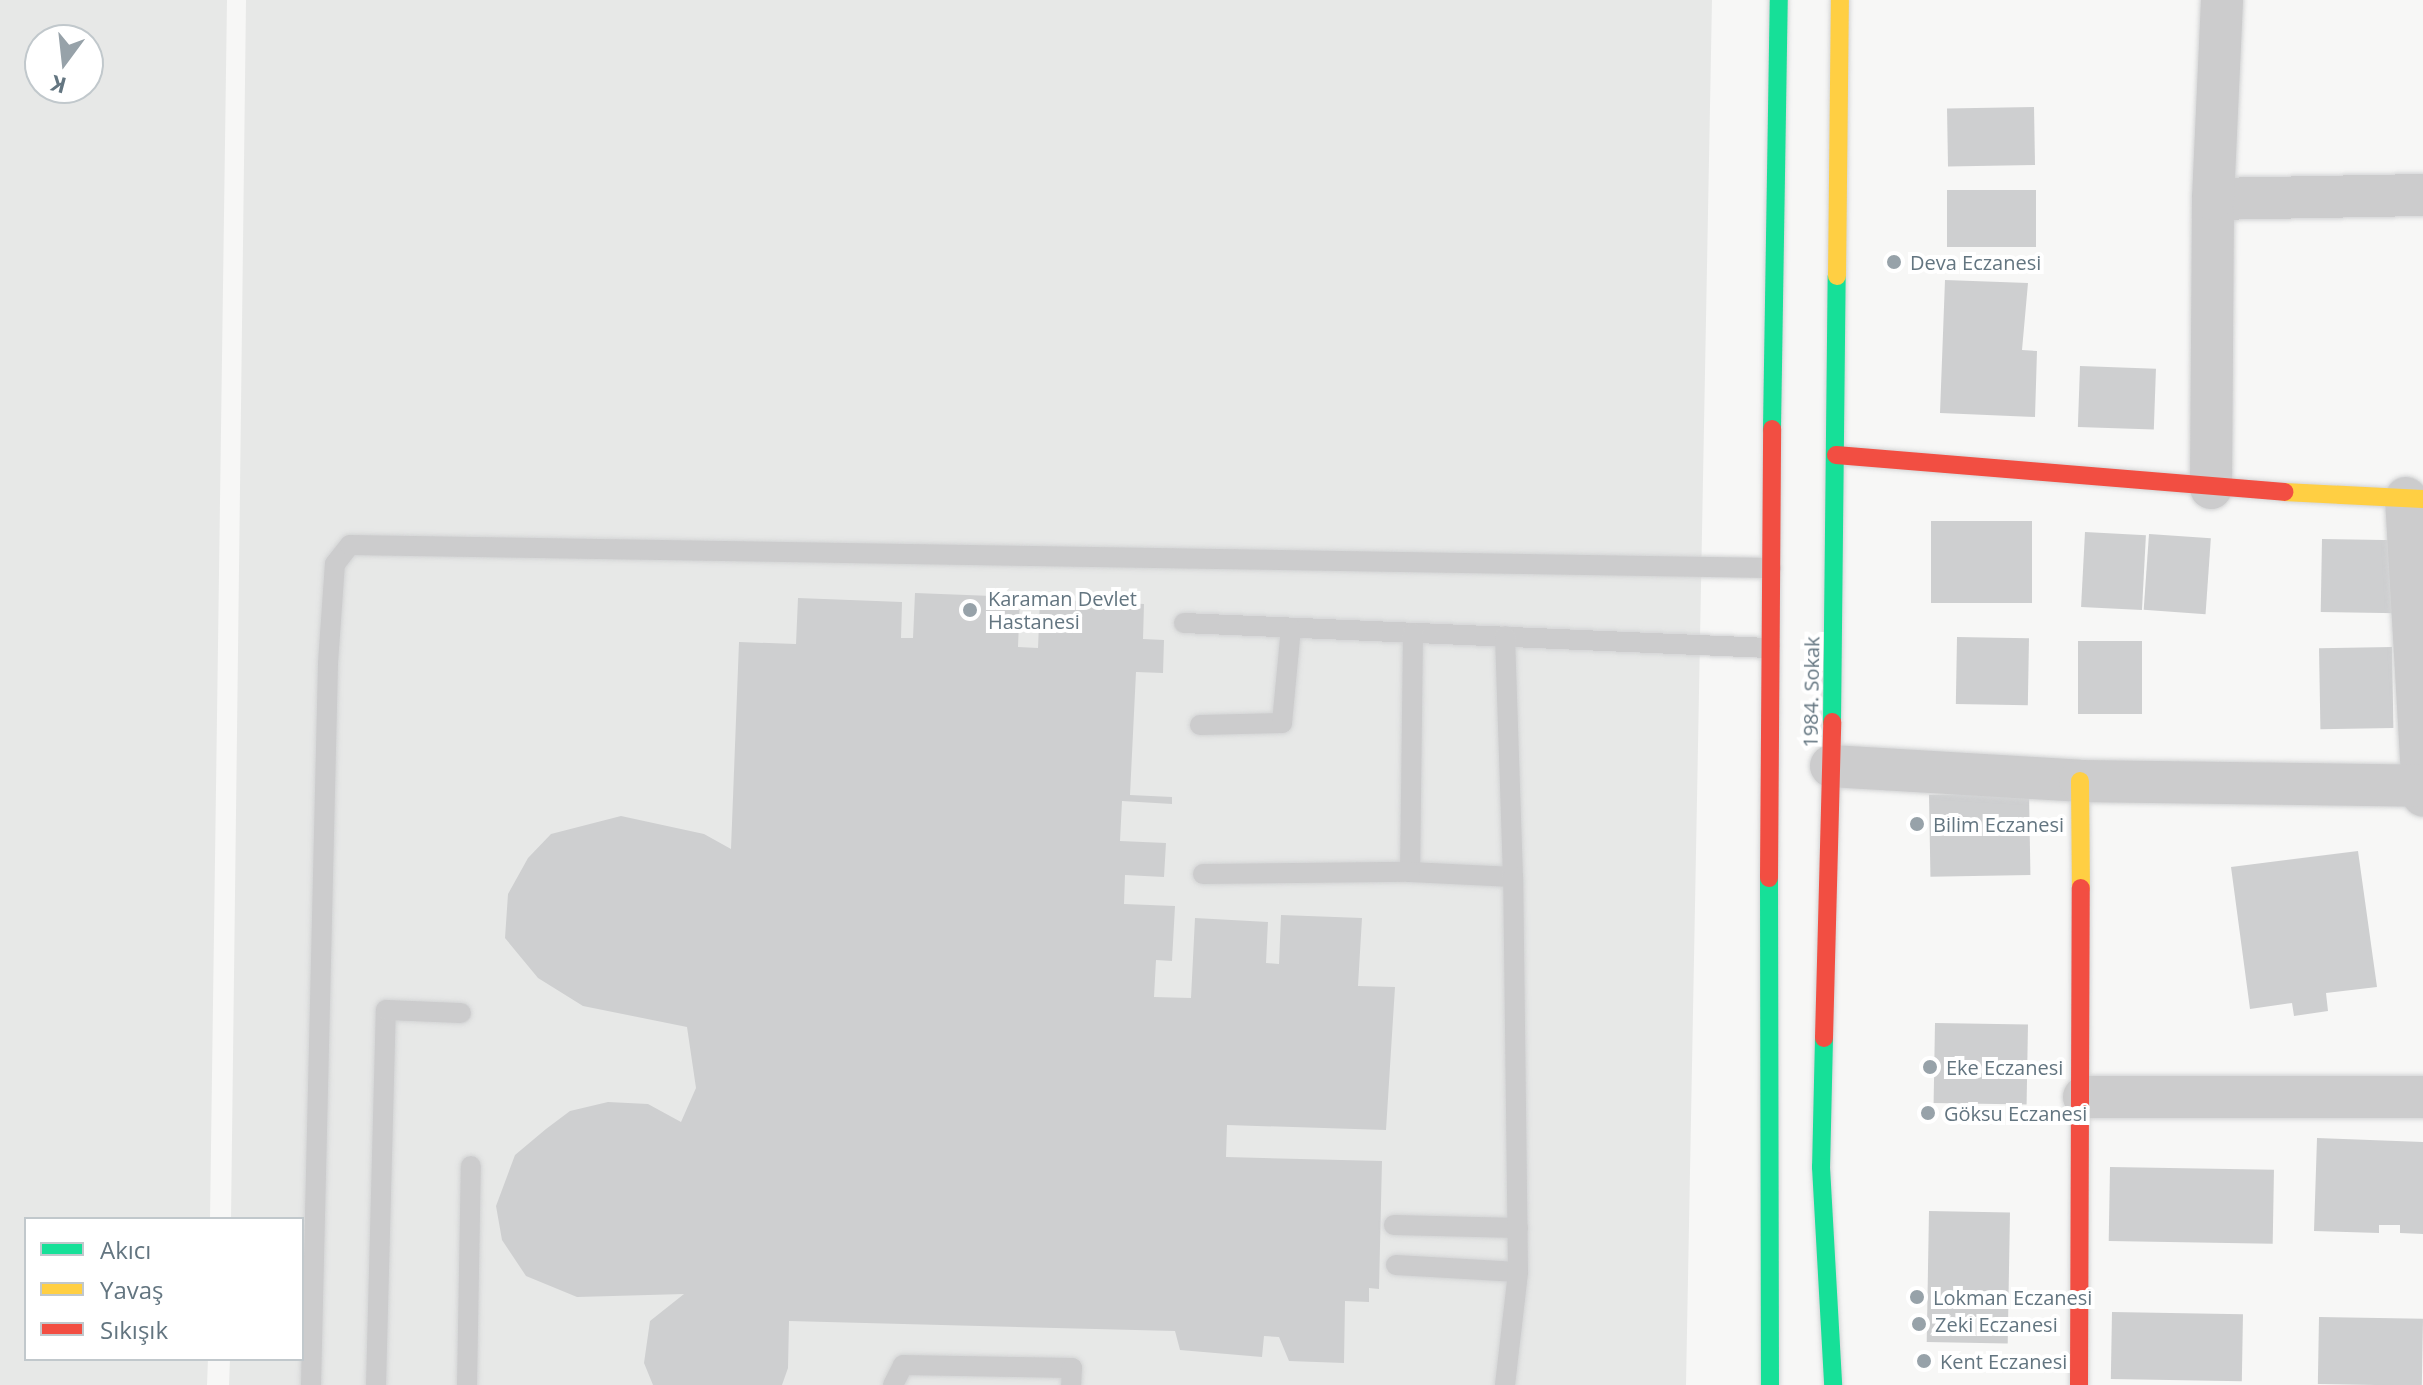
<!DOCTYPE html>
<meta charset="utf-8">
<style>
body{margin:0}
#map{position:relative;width:2423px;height:1385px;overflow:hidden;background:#f7f7f6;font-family:"Open Sans",sans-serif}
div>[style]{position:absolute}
.built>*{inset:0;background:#e7e8e7}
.building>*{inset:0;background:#cecfd0;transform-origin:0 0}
.roads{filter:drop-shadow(0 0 2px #d3d4d5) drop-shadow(0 0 2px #d3d4d5)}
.lane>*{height:20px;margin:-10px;padding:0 10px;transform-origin:10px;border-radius:10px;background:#cccccd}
.street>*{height:42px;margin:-21px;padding:0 21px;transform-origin:21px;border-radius:21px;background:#cccccd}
.fast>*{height:18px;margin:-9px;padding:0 9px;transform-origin:9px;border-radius:9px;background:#16e098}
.slow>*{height:18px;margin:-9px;padding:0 9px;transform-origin:9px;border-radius:9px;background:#ffcf43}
.jam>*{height:18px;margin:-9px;padding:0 9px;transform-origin:9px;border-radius:9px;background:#f24e42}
.dots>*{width:22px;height:22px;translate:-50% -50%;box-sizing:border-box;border:4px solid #fff;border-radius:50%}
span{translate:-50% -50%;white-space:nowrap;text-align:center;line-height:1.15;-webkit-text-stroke:8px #fff;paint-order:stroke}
.poi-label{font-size:20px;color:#637580}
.left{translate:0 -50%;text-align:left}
.street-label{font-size:20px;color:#637580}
.legend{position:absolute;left:24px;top:1217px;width:280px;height:144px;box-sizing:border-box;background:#fff;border:2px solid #c1c8cc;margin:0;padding:10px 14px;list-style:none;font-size:24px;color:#637580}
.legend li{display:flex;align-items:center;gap:16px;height:40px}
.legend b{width:40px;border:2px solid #c1c8cc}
.north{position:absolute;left:24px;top:24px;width:80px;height:80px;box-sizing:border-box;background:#fff;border:2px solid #c1c8cc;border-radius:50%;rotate:195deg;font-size:22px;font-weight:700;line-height:32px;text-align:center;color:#637580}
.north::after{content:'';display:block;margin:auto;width:28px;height:36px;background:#97a2a9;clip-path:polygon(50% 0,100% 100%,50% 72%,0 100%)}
</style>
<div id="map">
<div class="built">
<i style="clip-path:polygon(evenodd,0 0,227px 0,210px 1219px,26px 1219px,26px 1359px,208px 1359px,207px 1385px,0 1385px,0 0,40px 40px,88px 40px,88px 88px,40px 88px,40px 40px)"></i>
<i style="clip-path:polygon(246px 0,1712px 0,1686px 1385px,229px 1385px,230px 1359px,302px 1359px,302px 1219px,231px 1219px)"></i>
</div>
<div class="building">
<i style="left:2034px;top:107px;width:58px;height:87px;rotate:89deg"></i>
<i style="left:2036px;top:190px;width:57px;height:89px;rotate:90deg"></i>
<i style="clip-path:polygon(1945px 280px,2028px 283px,2022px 350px,2037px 351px,2035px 417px,1940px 413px)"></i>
<i style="left:2080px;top:366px;width:76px;height:61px;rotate:2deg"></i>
<i style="left:2032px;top:521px;width:82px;height:101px;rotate:90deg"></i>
<i style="left:2085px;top:532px;width:61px;height:75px;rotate:3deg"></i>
<i style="left:2149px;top:534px;width:62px;height:76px;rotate:4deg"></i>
<i style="left:2322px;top:539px;width:77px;height:73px;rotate:1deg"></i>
<i style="clip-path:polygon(915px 593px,1020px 597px,1018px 647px,1038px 648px,1040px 599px,1144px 604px,1143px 639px,1164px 640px,1163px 673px,1136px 672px,1130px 795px,1172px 797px,1172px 804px,1122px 801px,1120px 841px,1166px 843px,1164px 877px,1125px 875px,1124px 904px,1175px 906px,1172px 961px,1156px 960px,1154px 997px,1191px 998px,1195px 918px,1268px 922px,1266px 963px,1279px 964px,1281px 915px,1362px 918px,1358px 986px,1395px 987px,1386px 1130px,1227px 1125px,1226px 1157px,1382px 1161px,1379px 1289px,1369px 1288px,1369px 1302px,1345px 1301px,1344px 1363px,1289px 1361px,1279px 1337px,1264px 1336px,1262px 1357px,1180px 1350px,1175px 1331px,789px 1321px,788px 1368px,782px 1385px,653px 1385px,644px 1363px,650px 1321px,684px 1294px,577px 1297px,526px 1276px,502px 1240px,496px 1206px,515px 1155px,546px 1129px,570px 1111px,608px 1102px,648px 1104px,681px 1122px,696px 1088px,687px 1027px,583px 1006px,538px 978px,505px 938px,508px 894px,528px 858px,551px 834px,621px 816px,704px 834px,731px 849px,739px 642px,796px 644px,798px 598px,902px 602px,901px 638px,913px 638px)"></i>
<i style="left:1957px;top:637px;width:72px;height:67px;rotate:1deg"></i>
<i style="left:2078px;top:641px;width:64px;height:73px"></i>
<i style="left:2392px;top:647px;width:81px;height:73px;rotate:89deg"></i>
<i style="left:2029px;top:793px;width:82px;height:100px;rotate:89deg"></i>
<i style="clip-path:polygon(2358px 851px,2377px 987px,2326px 993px,2328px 1011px,2294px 1016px,2292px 1003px,2250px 1009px,2231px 867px)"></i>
<i style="left:1935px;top:1023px;width:93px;height:80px;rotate:1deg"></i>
<i style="clip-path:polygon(2317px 1138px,2423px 1142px,2423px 1234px,2400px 1233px,2400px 1225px,2379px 1225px,2379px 1233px,2314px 1231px)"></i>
<i style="left:2110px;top:1167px;width:164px;height:74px;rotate:1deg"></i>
<i style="left:1929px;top:1211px;width:81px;height:131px;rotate:1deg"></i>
<i style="left:2112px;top:1312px;width:131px;height:67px;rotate:1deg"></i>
<i style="left:2319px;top:1317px;width:104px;height:67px;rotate:1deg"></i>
</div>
<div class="roads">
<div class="lane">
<i style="left:1184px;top:623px;width:586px;rotate:2.45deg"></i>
<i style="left:1413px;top:633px;width:239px;rotate:90.7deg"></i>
<i style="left:1410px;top:872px;width:103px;rotate:2.8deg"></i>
<i style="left:1513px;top:877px;width:241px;rotate:-91.9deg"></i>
<i style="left:1200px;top:725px;width:82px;rotate:-1.4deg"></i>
<i style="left:1282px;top:723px;width:95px;rotate:-84.6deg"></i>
<i style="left:1203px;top:874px;width:207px;rotate:-0.6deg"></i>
<i style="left:1394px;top:1225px;width:124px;rotate:1.4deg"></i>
<i style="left:1396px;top:1265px;width:122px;rotate:3.3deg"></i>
<i style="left:311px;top:1385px;width:722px;rotate:-88.65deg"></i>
<i style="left:328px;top:663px;width:99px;rotate:-86deg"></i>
<i style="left:335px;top:564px;width:24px;rotate:-52deg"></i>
<i style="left:350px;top:545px;width:1421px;rotate:0.93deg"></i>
<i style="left:376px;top:1385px;width:375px;rotate:-88.5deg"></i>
<i style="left:386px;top:1010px;width:75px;rotate:2.3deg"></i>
<i style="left:467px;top:1385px;width:219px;rotate:-89deg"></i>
<i style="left:893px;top:1385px;width:22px;rotate:-63deg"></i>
<i style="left:903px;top:1365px;width:169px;rotate:1deg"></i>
<i style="left:1072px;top:1368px;width:17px;rotate:93deg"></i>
<i style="left:1505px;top:1385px;width:114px;rotate:-83.4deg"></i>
<i style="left:1518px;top:1272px;width:395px;rotate:-90.7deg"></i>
</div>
<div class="street">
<i style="left:2213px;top:199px;width:210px;rotate:-1.1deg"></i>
<i style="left:2211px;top:488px;width:289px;rotate:-89.6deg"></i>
<i style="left:2213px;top:199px;width:199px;rotate:-87.4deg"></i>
<i style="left:2406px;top:498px;width:298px;rotate:86.7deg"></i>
<i style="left:1831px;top:766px;width:249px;rotate:3.4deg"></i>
<i style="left:2080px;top:781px;width:342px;rotate:0.8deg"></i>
<i style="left:2084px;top:1097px;width:339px"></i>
</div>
<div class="fast">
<i style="left:1772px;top:429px;width:429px;rotate:-89.1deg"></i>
<i style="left:1832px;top:722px;width:446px;rotate:-89.4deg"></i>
<i style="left:1769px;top:878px;width:507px;rotate:89.89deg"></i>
<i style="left:1824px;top:1038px;width:129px;rotate:91.3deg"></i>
<i style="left:1821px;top:1167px;width:218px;rotate:86.8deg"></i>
</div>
<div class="slow">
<i style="left:1837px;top:276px;width:276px;rotate:-89.4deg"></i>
<i style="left:2284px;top:492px;width:139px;rotate:2.9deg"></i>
<i style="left:2080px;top:781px;width:107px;rotate:89.5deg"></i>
</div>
<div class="jam">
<i style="left:1836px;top:455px;width:450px;rotate:4.7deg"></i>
<i style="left:1769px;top:878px;width:449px;rotate:-89.6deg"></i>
<i style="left:1824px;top:1038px;width:316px;rotate:-88.5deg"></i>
<i style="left:2079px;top:1385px;width:497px;rotate:-89.8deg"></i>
</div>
</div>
<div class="dots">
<i style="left:1894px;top:262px;background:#97a2a9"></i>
<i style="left:970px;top:610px;background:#97a2a9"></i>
<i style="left:1917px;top:824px;background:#97a2a9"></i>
<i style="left:1930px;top:1067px;background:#97a2a9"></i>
<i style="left:1928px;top:1113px;background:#97a2a9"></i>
<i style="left:1917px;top:1297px;background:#97a2a9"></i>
<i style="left:1919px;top:1324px;background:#97a2a9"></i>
<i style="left:1924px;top:1361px;background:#97a2a9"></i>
</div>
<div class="poi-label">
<span class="left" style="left:1910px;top:262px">Deva Eczanesi</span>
<span class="left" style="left:988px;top:610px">Karaman Devlet<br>Hastanesi</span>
<span class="left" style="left:1933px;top:824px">Bilim Eczanesi</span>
<span class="left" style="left:1946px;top:1067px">Eke Eczanesi</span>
<span class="left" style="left:1944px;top:1113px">Göksu Eczanesi</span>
<span class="left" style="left:1933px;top:1297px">Lokman Eczanesi</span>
<span class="left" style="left:1935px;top:1324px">Zeki Eczanesi</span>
<span class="left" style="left:1940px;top:1361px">Kent Eczanesi</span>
</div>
<div class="street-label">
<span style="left:1811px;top:692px;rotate:-89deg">1984. Sokak</span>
</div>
<ul class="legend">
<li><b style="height:10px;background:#16e098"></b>Akıcı</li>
<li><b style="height:10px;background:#ffcf43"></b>Yavaş</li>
<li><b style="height:10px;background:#f24e42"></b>Sıkışık</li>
</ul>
<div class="north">K</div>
</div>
